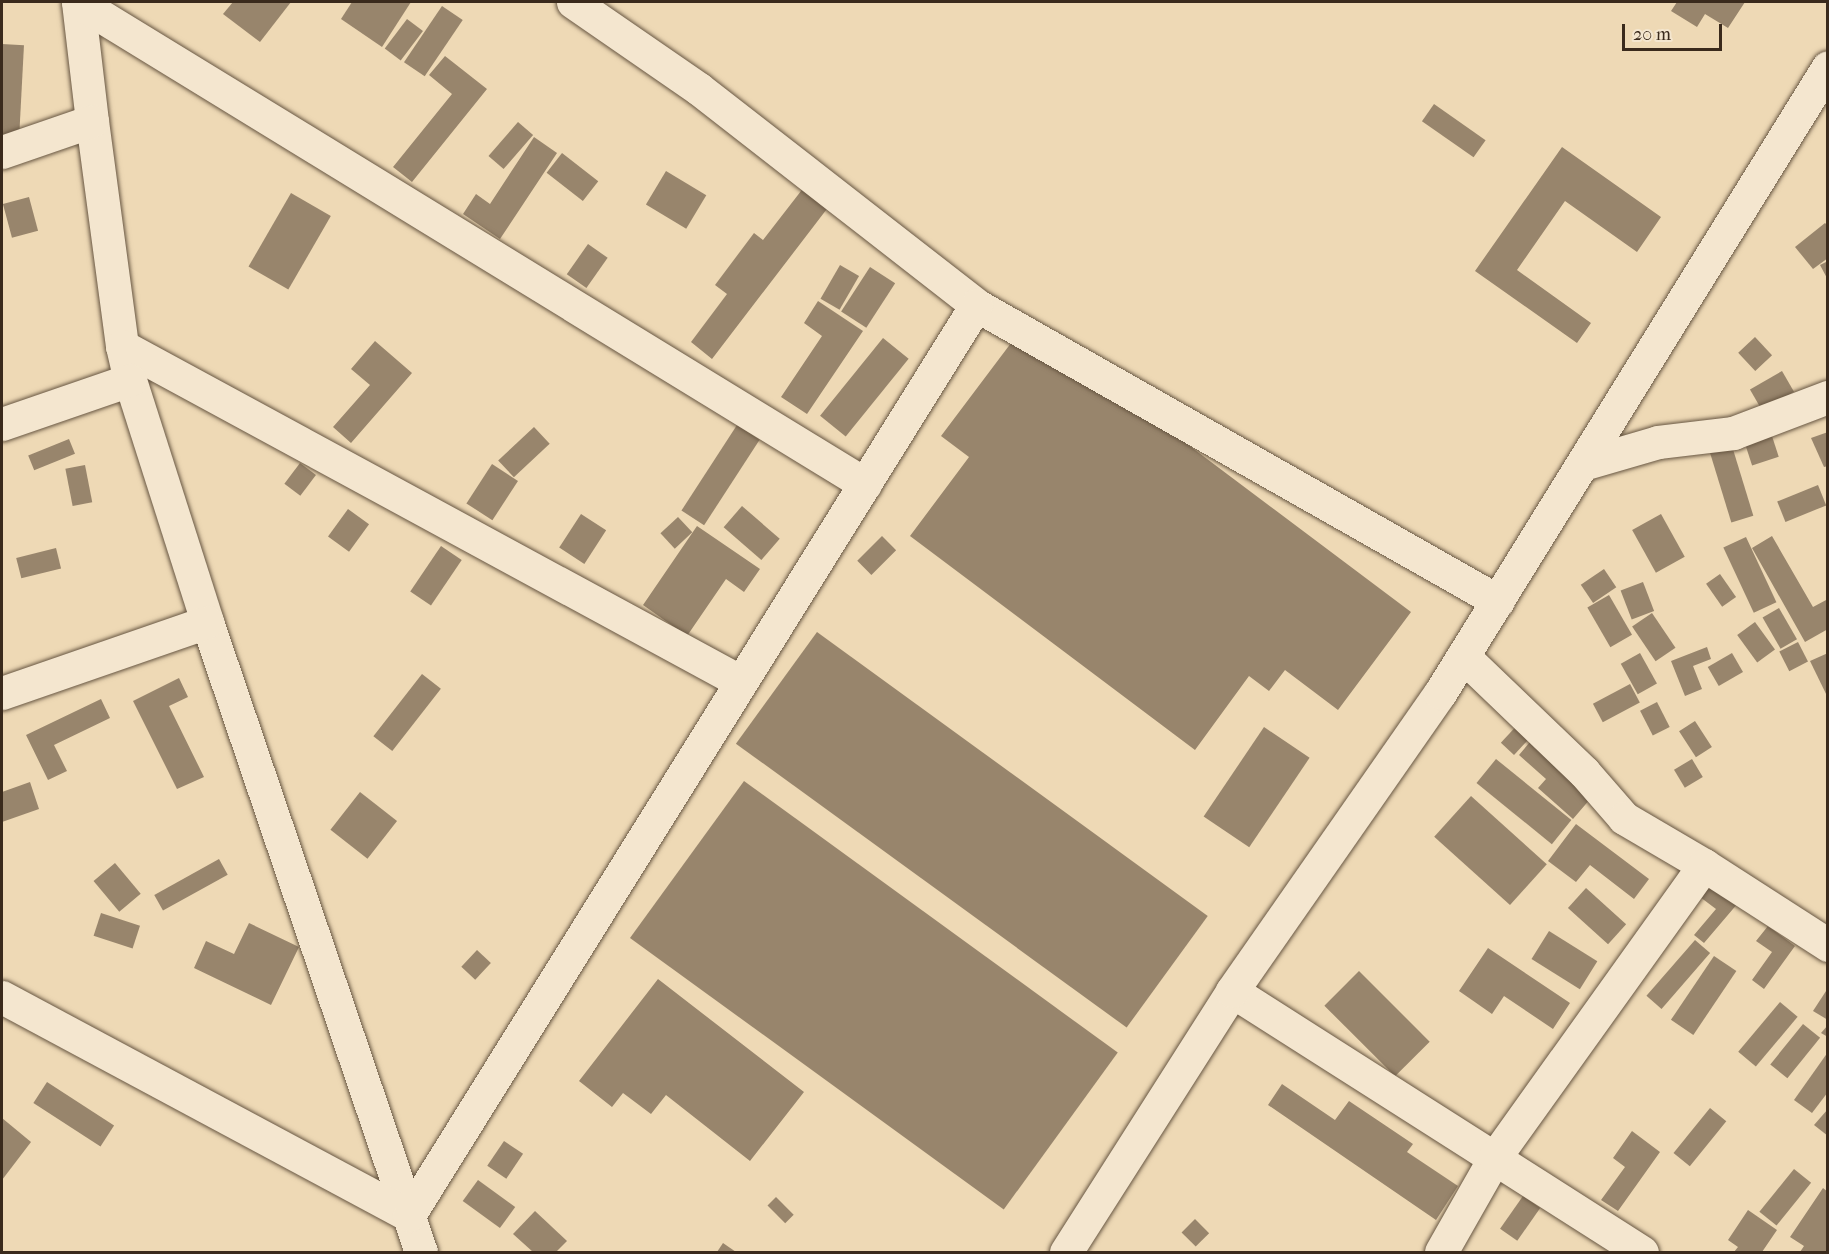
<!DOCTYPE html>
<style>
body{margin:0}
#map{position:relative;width:1829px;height:1254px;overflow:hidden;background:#eed9b5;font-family:"IM FELL French Canon",serif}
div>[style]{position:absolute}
.building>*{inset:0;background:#98856c;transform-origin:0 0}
.roads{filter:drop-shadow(0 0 2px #675642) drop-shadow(0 0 2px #675642)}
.minor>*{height:33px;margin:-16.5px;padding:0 16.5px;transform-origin:16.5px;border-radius:16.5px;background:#f4e6cf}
.tertiary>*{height:33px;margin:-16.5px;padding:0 16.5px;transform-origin:16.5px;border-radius:16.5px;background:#f4e6cf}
span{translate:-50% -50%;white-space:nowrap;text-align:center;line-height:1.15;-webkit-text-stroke:6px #f4e6cf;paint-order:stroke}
.frame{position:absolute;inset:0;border:3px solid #3a2a1c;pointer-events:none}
.scale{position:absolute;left:1622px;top:24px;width:100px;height:27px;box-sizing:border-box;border:3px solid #3a2a1c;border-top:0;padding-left:8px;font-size:18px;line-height:21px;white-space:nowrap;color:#3a2a1c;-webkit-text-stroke:4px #f4e6cf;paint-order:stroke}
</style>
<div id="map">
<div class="building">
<i style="clip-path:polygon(233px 2px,291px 2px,260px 42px,223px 14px)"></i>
<i style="clip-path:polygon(352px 2px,411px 2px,382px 47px,341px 19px)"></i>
<i style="clip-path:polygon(1677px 2px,1745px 2px,1728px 28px,1705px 14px,1697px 27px,1671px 11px)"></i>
<i style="left:442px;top:6px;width:25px;height:68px;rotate:34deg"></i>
<i style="left:407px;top:19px;width:20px;height:37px;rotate:37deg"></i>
<i style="left:2px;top:44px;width:22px;height:92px;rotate:3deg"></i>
<i style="clip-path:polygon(445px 56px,487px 89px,412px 182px,393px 167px,452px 94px,429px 75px)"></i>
<i style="left:1434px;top:104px;width:63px;height:21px;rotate:35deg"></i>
<i style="left:518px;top:122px;width:20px;height:45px;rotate:41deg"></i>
<i style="clip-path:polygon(534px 137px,557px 153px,500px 239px,463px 214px,476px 194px,490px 204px)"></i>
<i style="clip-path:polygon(1562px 147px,1661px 217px,1637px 252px,1565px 201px,1517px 270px,1591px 323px,1577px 343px,1475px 271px)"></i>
<i style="left:562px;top:153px;width:46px;height:25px;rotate:38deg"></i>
<i style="left:666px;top:171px;width:47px;height:39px;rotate:31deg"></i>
<i style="clip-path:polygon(808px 182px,833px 201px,712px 359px,691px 342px,727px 294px,715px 285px,754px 233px,763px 240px)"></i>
<i style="left:291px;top:193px;width:46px;height:85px;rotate:30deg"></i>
<i style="left:29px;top:197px;width:35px;height:27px;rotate:75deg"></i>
<i style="clip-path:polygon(1825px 223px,1828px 226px,1828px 258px,1813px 269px,1795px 247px)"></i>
<i style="left:588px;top:244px;width:24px;height:37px;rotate:35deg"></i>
<i style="clip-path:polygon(1828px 261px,1828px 280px,1820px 265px)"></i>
<i style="left:840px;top:265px;width:22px;height:39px;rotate:30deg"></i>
<i style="left:870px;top:267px;width:30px;height:53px;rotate:33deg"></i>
<i style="clip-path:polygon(818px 301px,863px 331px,807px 414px,781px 397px,822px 336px,804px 323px)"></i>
<i style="clip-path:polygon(1026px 323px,1411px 612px,1338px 710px,1285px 670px,1269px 691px,1249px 676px,1195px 750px,910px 536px,969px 457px,941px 436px)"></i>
<i style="left:1755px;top:337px;width:25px;height:23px;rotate:47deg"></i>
<i style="left:883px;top:338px;width:33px;height:100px;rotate:39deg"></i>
<i style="clip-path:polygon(375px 341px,412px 373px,351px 443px,333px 427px,370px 385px,351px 369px)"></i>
<i style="left:1782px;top:371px;width:24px;height:37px;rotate:60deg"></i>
<i style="left:737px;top:425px;width:27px;height:102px;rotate:33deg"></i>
<i style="left:534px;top:427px;width:23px;height:49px;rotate:47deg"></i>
<i style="clip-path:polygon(1828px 432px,1828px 466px,1824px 467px,1811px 438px)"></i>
<i style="left:1771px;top:433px;width:25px;height:28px;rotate:72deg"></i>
<i style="left:69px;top:439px;width:16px;height:44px;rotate:68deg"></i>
<i style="left:1732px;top:446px;width:73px;height:23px;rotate:73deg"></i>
<i style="left:300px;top:463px;width:20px;height:26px;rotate:37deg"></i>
<i style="left:492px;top:464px;width:31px;height:47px;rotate:33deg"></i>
<i style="left:85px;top:465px;width:38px;height:20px;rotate:79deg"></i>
<i style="left:1818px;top:485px;width:22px;height:44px;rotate:68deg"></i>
<i style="left:742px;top:506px;width:50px;height:28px;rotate:41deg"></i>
<i style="left:348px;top:509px;width:26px;height:34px;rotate:36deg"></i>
<i style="left:581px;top:514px;width:30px;height:40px;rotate:33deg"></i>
<i style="left:1661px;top:514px;width:49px;height:33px;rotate:61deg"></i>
<i style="left:678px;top:517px;width:21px;height:24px;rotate:47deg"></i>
<i style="clip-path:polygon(697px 526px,760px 569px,744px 592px,726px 579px,687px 636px,643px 605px)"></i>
<i style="left:882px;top:536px;width:20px;height:35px;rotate:45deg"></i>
<i style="clip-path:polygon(1772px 536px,1813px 607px,1828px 599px,1828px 629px,1805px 642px,1752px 548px)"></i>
<i style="left:1746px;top:537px;width:72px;height:25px;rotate:65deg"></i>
<i style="left:441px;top:546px;width:25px;height:55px;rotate:34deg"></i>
<i style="left:56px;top:548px;width:21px;height:41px;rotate:76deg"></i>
<i style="left:1604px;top:569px;width:22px;height:28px;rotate:56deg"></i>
<i style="left:1720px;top:574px;width:28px;height:17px;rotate:55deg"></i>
<i style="left:1643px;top:582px;width:31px;height:24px;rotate:69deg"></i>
<i style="left:1609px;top:595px;width:46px;height:25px;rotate:60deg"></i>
<i style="left:1779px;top:608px;width:36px;height:19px;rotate:60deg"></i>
<i style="left:1652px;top:613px;width:42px;height:24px;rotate:56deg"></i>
<i style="left:1755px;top:622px;width:34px;height:22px;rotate:54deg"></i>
<i style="left:817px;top:632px;width:483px;height:138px;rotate:36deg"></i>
<i style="left:1798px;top:642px;width:22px;height:21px;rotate:63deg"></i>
<i style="clip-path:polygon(1707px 647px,1711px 659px,1693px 666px,1702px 689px,1685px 696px,1671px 661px)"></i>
<i style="left:1640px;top:653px;width:35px;height:22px;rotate:61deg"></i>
<i style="left:1732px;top:653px;width:22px;height:28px;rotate:60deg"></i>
<i style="clip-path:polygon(1828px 653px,1828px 698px,1810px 661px)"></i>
<i style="left:422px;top:674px;width:24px;height:79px;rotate:38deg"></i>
<i style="clip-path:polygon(179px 678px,188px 697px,169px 706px,204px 777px,177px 789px,133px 701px)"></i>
<i style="left:1630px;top:684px;width:21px;height:42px;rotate:62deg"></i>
<i style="clip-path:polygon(101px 699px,110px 718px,54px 745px,67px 771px,48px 780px,26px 735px)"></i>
<i style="left:1657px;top:702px;width:28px;height:19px;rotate:63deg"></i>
<i style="left:1522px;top:720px;width:18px;height:31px;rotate:43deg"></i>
<i style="left:1695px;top:721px;width:31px;height:19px;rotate:57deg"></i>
<i style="left:1264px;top:727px;width:55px;height:108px;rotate:34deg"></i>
<i style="clip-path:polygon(1541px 729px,1603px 784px,1573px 819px,1538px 788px,1546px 779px,1519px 755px)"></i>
<i style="left:1496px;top:759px;width:97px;height:31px;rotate:39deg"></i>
<i style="left:1692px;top:759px;width:21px;height:21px;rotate:59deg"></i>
<i style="left:744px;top:781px;width:462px;height:194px;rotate:36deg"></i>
<i style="clip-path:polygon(30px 782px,39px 809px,2px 822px,2px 792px)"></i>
<i style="left:360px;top:792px;width:47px;height:48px;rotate:38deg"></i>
<i style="left:1471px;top:796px;width:102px;height:55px;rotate:42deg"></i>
<i style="clip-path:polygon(1576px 824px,1649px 879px,1634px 899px,1590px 865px,1576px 882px,1548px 861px)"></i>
<i style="left:219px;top:859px;width:18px;height:74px;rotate:61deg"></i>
<i style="left:115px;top:863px;width:40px;height:28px;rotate:50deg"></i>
<i style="clip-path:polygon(1724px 868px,1750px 889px,1704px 943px,1694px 935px,1716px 909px,1700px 897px)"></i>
<i style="left:1586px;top:888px;width:54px;height:27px;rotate:42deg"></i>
<i style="left:101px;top:913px;width:41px;height:24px;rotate:18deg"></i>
<i style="clip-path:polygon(249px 923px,299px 947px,271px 1005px,194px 968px,206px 941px,234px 954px)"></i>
<i style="clip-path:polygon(1768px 926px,1795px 946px,1764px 989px,1752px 980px,1772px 952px,1756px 941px)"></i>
<i style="left:1549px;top:931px;width:57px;height:33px;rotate:32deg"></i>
<i style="left:1695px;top:940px;width:20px;height:74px;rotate:41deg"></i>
<i style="clip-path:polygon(1488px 948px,1570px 1003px,1553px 1029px,1504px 996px,1492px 1014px,1459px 991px)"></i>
<i style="left:477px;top:950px;width:19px;height:23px;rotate:43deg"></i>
<i style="left:1714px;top:956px;width:27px;height:77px;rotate:34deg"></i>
<i style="left:1359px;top:971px;width:100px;height:49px;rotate:45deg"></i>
<i style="clip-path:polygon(658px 979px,804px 1092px,750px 1161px,666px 1095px,651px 1114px,623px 1093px,612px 1107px,579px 1081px)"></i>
<i style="clip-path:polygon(1828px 988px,1828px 1020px,1813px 1011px)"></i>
<i style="left:1780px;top:1002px;width:23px;height:65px;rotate:40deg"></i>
<i style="left:1803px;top:1024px;width:22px;height:52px;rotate:39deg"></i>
<i style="clip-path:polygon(1828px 1025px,1828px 1037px,1821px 1033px)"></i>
<i style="clip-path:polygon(1828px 1052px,1828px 1092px,1812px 1113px,1794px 1100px)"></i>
<i style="left:47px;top:1082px;width:80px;height:25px;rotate:33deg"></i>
<i style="clip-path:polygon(1282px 1084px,1335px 1120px,1349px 1101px,1413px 1144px,1407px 1152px,1458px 1186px,1436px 1220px,1268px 1105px)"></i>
<i style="left:1710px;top:1108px;width:21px;height:58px;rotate:39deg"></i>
<i style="clip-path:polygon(1828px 1109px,1828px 1136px,1814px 1125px)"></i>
<i style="clip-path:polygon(2px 1118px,31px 1142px,2px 1180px)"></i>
<i style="clip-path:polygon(1632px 1131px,1660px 1152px,1618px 1211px,1601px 1200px,1625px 1167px,1613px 1158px)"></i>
<i style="left:504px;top:1141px;width:23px;height:30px;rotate:34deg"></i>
<i style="left:1794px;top:1169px;width:22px;height:55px;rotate:39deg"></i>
<i style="left:478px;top:1180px;width:46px;height:26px;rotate:36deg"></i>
<i style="clip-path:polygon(1823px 1188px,1828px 1192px,1828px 1252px,1800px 1252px,1804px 1246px,1790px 1237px)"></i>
<i style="left:1523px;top:1196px;width:21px;height:40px;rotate:35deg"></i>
<i style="left:776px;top:1197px;width:25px;height:12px;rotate:45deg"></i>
<i style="clip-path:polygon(1748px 1210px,1777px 1230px,1762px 1252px,1734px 1252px,1738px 1247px,1728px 1240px)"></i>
<i style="clip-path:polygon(535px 1211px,567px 1241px,556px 1252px,533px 1252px,513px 1234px)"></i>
<i style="left:1195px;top:1219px;width:20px;height:19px;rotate:45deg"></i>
<i style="clip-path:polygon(723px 1243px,736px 1252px,717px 1252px)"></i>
</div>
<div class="roads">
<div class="minor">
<i style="left:78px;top:2px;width:120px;rotate:83.3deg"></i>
<i style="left:92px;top:121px;width:227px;rotate:82.4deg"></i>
<i style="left:122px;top:346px;width:35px;rotate:77deg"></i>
<i style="left:130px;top:380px;width:254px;rotate:72.3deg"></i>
<i style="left:207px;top:622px;width:665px;rotate:71.24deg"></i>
<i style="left:78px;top:2px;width:923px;rotate:31.49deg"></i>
<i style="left:573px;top:2px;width:153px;rotate:34.6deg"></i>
<i style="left:699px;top:89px;width:351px;rotate:37.9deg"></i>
<i style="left:976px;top:305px;width:600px;rotate:29.56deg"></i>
<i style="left:2px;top:152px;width:95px;rotate:-19deg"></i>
<i style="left:122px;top:346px;width:704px;rotate:28.49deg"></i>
<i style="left:2px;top:424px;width:135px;rotate:-19deg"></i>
<i style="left:1583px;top:464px;width:78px;rotate:-16.3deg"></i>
<i style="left:1658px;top:442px;width:76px;rotate:-6.8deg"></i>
<i style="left:1733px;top:433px;width:102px;rotate:-20.8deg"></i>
<i style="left:1463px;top:656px;width:168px;rotate:43.8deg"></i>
<i style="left:1584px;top:772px;width:61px;rotate:49deg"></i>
<i style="left:1624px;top:818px;width:93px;rotate:30.4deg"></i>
<i style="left:1704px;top:865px;width:148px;rotate:32.8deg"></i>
<i style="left:2px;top:693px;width:217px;rotate:-19.1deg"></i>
<i style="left:1232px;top:991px;width:486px;rotate:32.5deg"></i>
<i style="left:2px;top:997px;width:462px;rotate:28.2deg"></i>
<i style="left:409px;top:1215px;width:1072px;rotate:-58.07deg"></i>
<i style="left:1441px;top:1252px;width:109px;rotate:-60.4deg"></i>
<i style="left:1495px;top:1157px;width:359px;rotate:-54.4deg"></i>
</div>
<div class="tertiary">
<i style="left:1066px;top:1252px;width:309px;rotate:-57.5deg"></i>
<i style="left:1232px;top:991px;width:363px;rotate:-55.1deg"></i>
<i style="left:1440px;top:693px;width:736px;rotate:-58.21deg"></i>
</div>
</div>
<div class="frame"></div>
<div class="scale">20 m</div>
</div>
